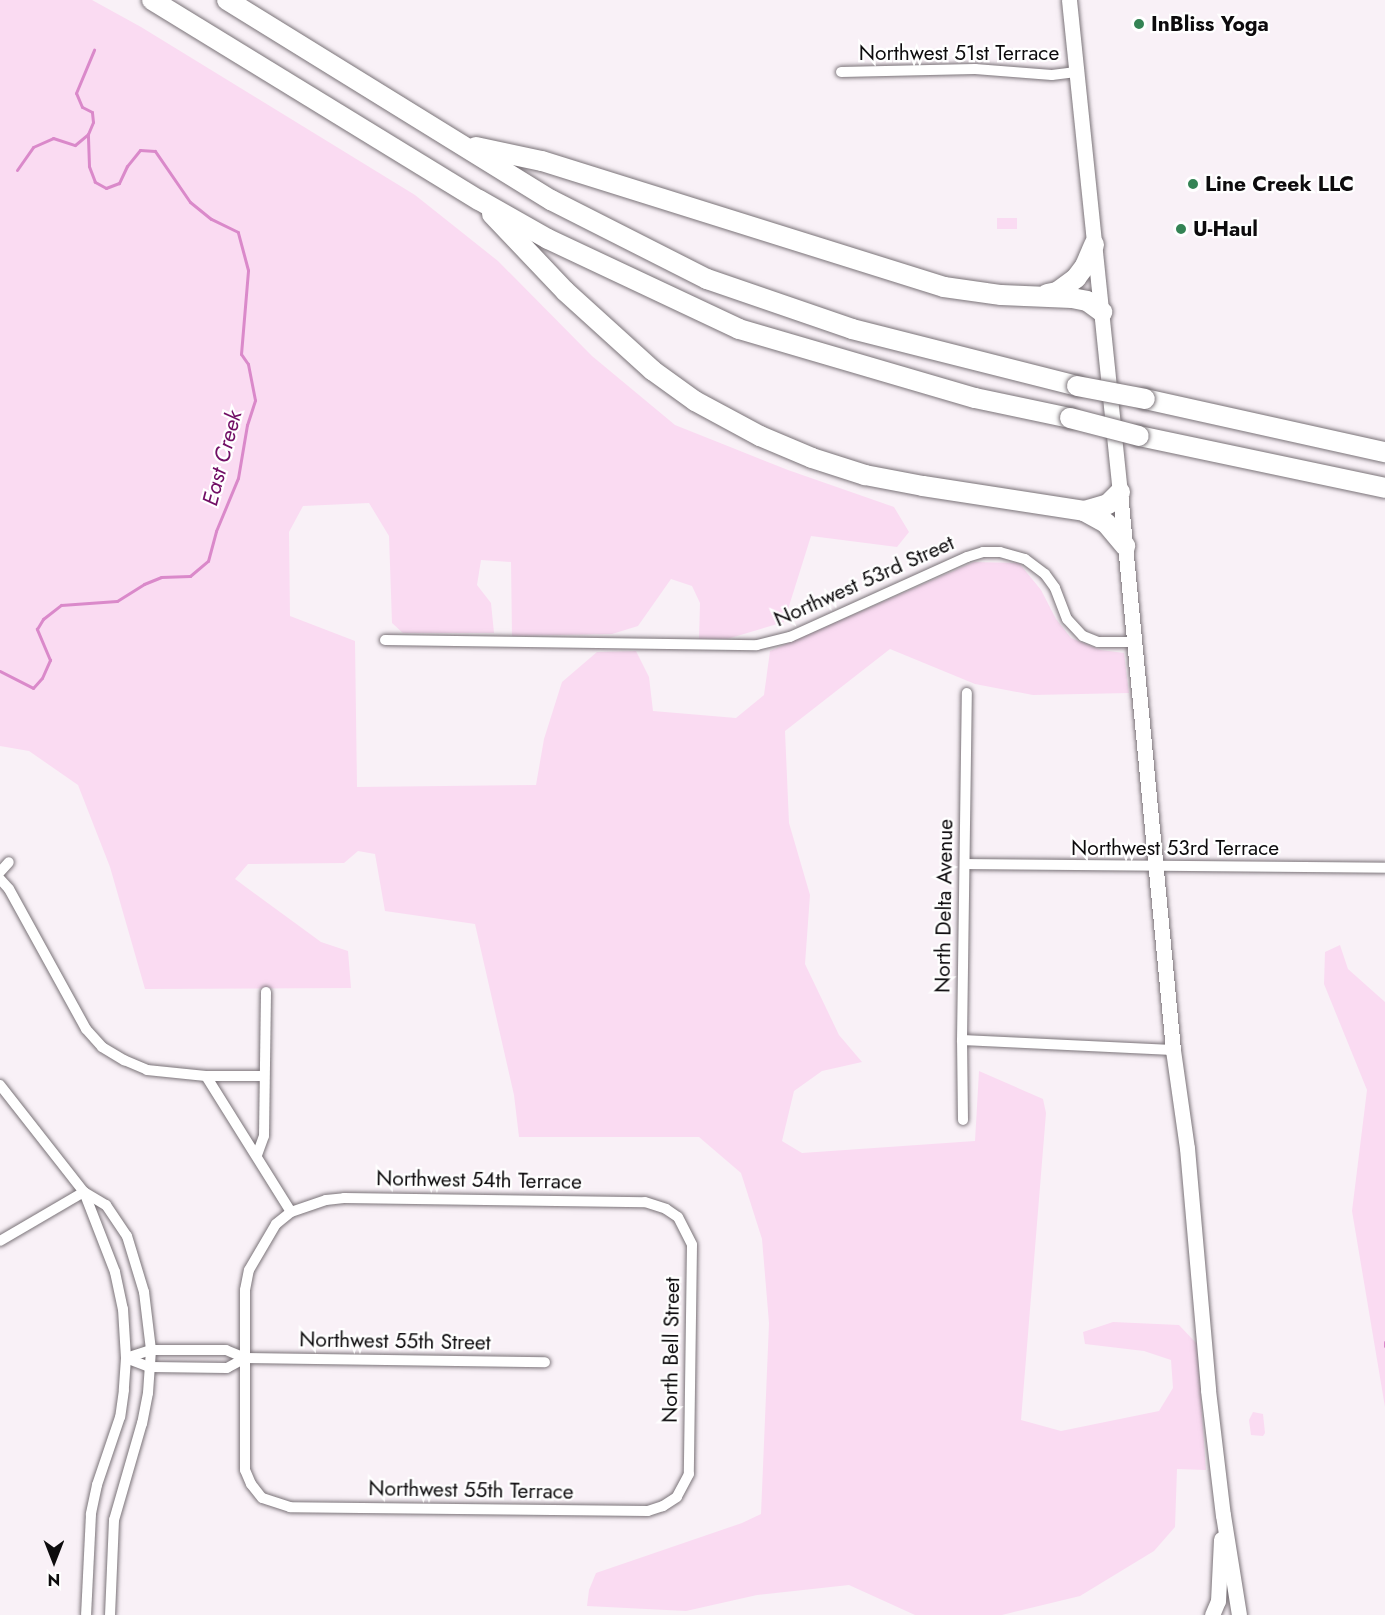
<!DOCTYPE html>
<style>
body{margin:0}
#map{position:relative;width:1385px;height:1615px;overflow:hidden;background:#f9f1f7;font-family:Jost,sans-serif}
div>[style]{position:absolute}
.green>*{inset:0;background:#fadbf2;transform-origin:0 0}
.stream>*{height:3px;margin:-1.5px;padding:0 1.5px;transform-origin:1.5px;border-radius:1.5px;background:#da89ca}
.roads{filter:drop-shadow(0 0 2px #7a7378) drop-shadow(0 0 2px #7a7378)}
.minor>*{height:10px;margin:-5px;padding:0 5px;transform-origin:5px;border-radius:5px;background:#fff}
.secondary>*{height:15px;margin:-7.5px;padding:0 7.5px;transform-origin:7.5px;border-radius:7.5px;background:#fff}
.motorway>*{height:20px;margin:-10px;padding:0 10px;transform-origin:10px;border-radius:10px;background:#fff}
.bridges{filter:drop-shadow(0 0 2px #7a7378) drop-shadow(0 0 2px #7a7378)}
.motorway-bridge>*{height:20px;margin:-10px;padding:0 10px;transform-origin:10px;border-radius:10px;background:#fff}
.dots>*{width:16px;height:16px;translate:-50% -50%;box-sizing:border-box;border:3px solid #fff;border-radius:50%}
span{translate:-50% -50%;white-space:nowrap;text-align:center;line-height:1.15;-webkit-text-stroke:4.5px #fff;paint-order:stroke}
.poi-label{font-size:21px;color:#0d0b0d;font-weight:700}
.left{translate:0 -50%;text-align:left}
.street-label{font-size:21px;color:#0d0b0d}
.water-label{font-size:22px;color:#710e65;font-style:italic}
.north{position:absolute;left:24px;top:1531px;width:60px;height:60px;-webkit-text-stroke:4px #fff;paint-order:stroke;rotate:180deg;font-size:16px;font-weight:700;line-height:24px;text-align:center;color:#0d0b0d}
.north::after{content:'';display:block;margin:auto;width:21px;height:27px;background:#0d0b0d;clip-path:polygon(50% 0,100% 100%,50% 72%,0 100%)}
</style>
<div id="map">
<div class="green">
<i style="clip-path:polygon(0 0,92px 0,141px 27px,415px 195px,498px 261px,592px 356px,675px 425px,788px 470px,894px 507px,909px 532px,897px 547px,811px 536px,784px 622px,727px 639px,699px 639px,700px 603px,692px 586px,671px 579px,638px 626px,612px 634px,512px 636px,511px 562px,481px 560px,477px 585px,491px 603px,494px 633px,403px 633px,392px 623px,389px 536px,369px 503px,303px 506px,289px 532px,290px 616px,355px 641px,357px 787px,536px 785px,544px 739px,562px 682px,597px 652px,636px 651px,649px 677px,653px 711px,736px 718px,764px 695px,770px 651px,974px 562px,1019px 563px,1041px 590px,1056px 619px,1071px 638px,1101px 650px,1124px 653px,1129px 693px,1033px 695px,975px 684px,890px 649px,785px 731px,789px 823px,810px 895px,805px 964px,839px 1035px,862px 1062px,822px 1071px,794px 1091px,782px 1141px,802px 1153px,975px 1141px,979px 1071px,1043px 1099px,1046px 1113px,1021px 1420px,1061px 1431px,1159px 1411px,1173px 1388px,1171px 1360px,1144px 1351px,1085px 1344px,1083px 1332px,1113px 1322px,1179px 1325px,1197px 1344px,1206px 1470px,1177px 1469px,1175px 1527px,1154px 1551px,1080px 1596px,1002px 1615px,915px 1615px,849px 1585px,757px 1595px,686px 1611px,587px 1606px,589px 1590px,596px 1573px,742px 1523px,761px 1514px,769px 1323px,762px 1239px,741px 1173px,699px 1137px,519px 1137px,514px 1095px,475px 924px,385px 911px,375px 854px,358px 851px,344px 863px,248px 864px,235px 879px,321px 942px,348px 951px,351px 988px,145px 989px,110px 867px,78px 785px,29px 751px,0 746px)"></i>
<i style="left:997px;top:218px;width:20px;height:11px"></i>
<i style="clip-path:polygon(1340px 945px,1348px 969px,1385px 1002px,1385px 1407px,1352px 1211px,1367px 1090px,1324px 984px,1325px 952px)"></i>
<i style="clip-path:polygon(1253px 1412px,1263px 1414px,1265px 1433px,1263px 1436px,1251px 1435px,1249px 1420px)"></i>
</div>
<div class="stream">
<i style="left:17px;top:170px;width:28px;rotate:-55deg"></i>
<i style="left:33px;top:147px;width:22px;rotate:-24deg"></i>
<i style="left:53px;top:138px;width:23px;rotate:18deg"></i>
<i style="left:75px;top:145px;width:17px;rotate:-40deg"></i>
<i style="left:0;top:671px;width:37px;rotate:27deg"></i>
<i style="left:33px;top:688px;width:13px;rotate:-48deg"></i>
<i style="left:42px;top:678px;width:20px;rotate:-66deg"></i>
<i style="left:50px;top:660px;width:34px;rotate:-113deg"></i>
<i style="left:37px;top:629px;width:12px;rotate:-59deg"></i>
<i style="left:43px;top:619px;width:23px;rotate:-38deg"></i>
<i style="left:61px;top:605px;width:56px;rotate:-4.1deg"></i>
<i style="left:117px;top:601px;width:32px;rotate:-32deg"></i>
<i style="left:144px;top:584px;width:18px;rotate:-22deg"></i>
<i style="left:161px;top:577px;width:29px;rotate:-2deg"></i>
<i style="left:190px;top:576px;width:23px;rotate:-40deg"></i>
<i style="left:208px;top:561px;width:31px;rotate:-75deg"></i>
<i style="left:216px;top:531px;width:57px;rotate:-67.5deg"></i>
<i style="left:238px;top:478px;width:54px;rotate:-80.4deg"></i>
<i style="left:247px;top:425px;width:26px;rotate:-72deg"></i>
<i style="left:255px;top:400px;width:37px;rotate:-101deg"></i>
<i style="left:248px;top:364px;width:12px;rotate:-125deg"></i>
<i style="left:241px;top:354px;width:84px;rotate:-85.2deg"></i>
<i style="left:248px;top:270px;width:39px;rotate:-105deg"></i>
<i style="left:238px;top:232px;width:30px;rotate:-154deg"></i>
<i style="left:211px;top:219px;width:27px;rotate:-141deg"></i>
<i style="left:190px;top:202px;width:62px;rotate:-124.5deg"></i>
<i style="left:155px;top:151px;width:15px;rotate:-176deg"></i>
<i style="left:140px;top:150px;width:21px;rotate:129deg"></i>
<i style="left:127px;top:166px;width:19px;rotate:115deg"></i>
<i style="left:119px;top:183px;width:14px;rotate:159deg"></i>
<i style="left:106px;top:188px;width:13px;rotate:-151deg"></i>
<i style="left:95px;top:182px;width:17px;rotate:-111deg"></i>
<i style="left:89px;top:166px;width:32px;rotate:-92deg"></i>
<i style="left:88px;top:134px;width:13px;rotate:-67deg"></i>
<i style="left:93px;top:122px;width:10px;rotate:-96deg"></i>
<i style="left:92px;top:112px;width:11px;rotate:-153deg"></i>
<i style="left:82px;top:107px;width:15px;rotate:-113deg"></i>
<i style="left:76px;top:93px;width:47px;rotate:-67.3deg"></i>
<i style="left:1385px;top:1342px;width:4px;rotate:90deg"></i>
</div>
<div class="roads">
<div class="minor">
<i style="left:841px;top:72px;width:134px;rotate:-1.3deg"></i>
<i style="left:975px;top:69px;width:77px;rotate:4.5deg"></i>
<i style="left:1052px;top:75px;width:24px;rotate:-7deg"></i>
<i style="left:385px;top:640px;width:372px;rotate:0.8deg"></i>
<i style="left:757px;top:645px;width:34px;rotate:-14deg"></i>
<i style="left:790px;top:637px;width:194px;rotate:-24.3deg"></i>
<i style="left:967px;top:557px;width:17px;rotate:-17deg"></i>
<i style="left:983px;top:552px;width:17px"></i>
<i style="left:1000px;top:552px;width:26px;rotate:16deg"></i>
<i style="left:1025px;top:559px;width:25px;rotate:37deg"></i>
<i style="left:1045px;top:574px;width:17px;rotate:54deg"></i>
<i style="left:1055px;top:588px;width:33px;rotate:69deg"></i>
<i style="left:1067px;top:619px;width:23px;rotate:47deg"></i>
<i style="left:1083px;top:636px;width:16px;rotate:22deg"></i>
<i style="left:1098px;top:642px;width:36px"></i>
<i style="left:965px;top:864px;width:420px;rotate:0.5deg"></i>
<i style="left:0;top:872px;width:13px;rotate:-48deg"></i>
<i style="left:0;top:879px;width:13px;rotate:48deg"></i>
<i style="left:9px;top:889px;width:160px;rotate:61.2deg"></i>
<i style="left:86px;top:1029px;width:24px;rotate:48deg"></i>
<i style="left:102px;top:1047px;width:26px;rotate:31deg"></i>
<i style="left:124px;top:1060px;width:25px;rotate:23deg"></i>
<i style="left:147px;top:1070px;width:59px;rotate:5.8deg"></i>
<i style="left:206px;top:1076px;width:160px;rotate:58deg"></i>
<i style="left:962px;top:1040px;width:211px;rotate:2.7deg"></i>
<i style="left:206px;top:1076px;width:58px"></i>
<i style="left:0;top:1085px;width:136px;rotate:51.9deg"></i>
<i style="left:84px;top:1192px;width:86px;rotate:68.8deg"></i>
<i style="left:115px;top:1272px;width:38px;rotate:78deg"></i>
<i style="left:123px;top:1309px;width:49px;rotate:86.5deg"></i>
<i style="left:126px;top:1358px;width:32px;rotate:94deg"></i>
<i style="left:124px;top:1390px;width:27px;rotate:98deg"></i>
<i style="left:120px;top:1417px;width:72px;rotate:108.7deg"></i>
<i style="left:97px;top:1485px;width:30px;rotate:102deg"></i>
<i style="left:91px;top:1514px;width:101px;rotate:92.8deg"></i>
<i style="left:963px;top:1120px;width:80px;rotate:-90.7deg"></i>
<i style="left:962px;top:1040px;width:347px;rotate:-89.2deg"></i>
<i style="left:257px;top:1155px;width:20px;rotate:-70deg"></i>
<i style="left:264px;top:1136px;width:144px;rotate:-89.2deg"></i>
<i style="left:84px;top:1192px;width:26px;rotate:31deg"></i>
<i style="left:106px;top:1205px;width:37px;rotate:56deg"></i>
<i style="left:127px;top:1236px;width:59px;rotate:73.1deg"></i>
<i style="left:144px;top:1292px;width:58px;rotate:83.1deg"></i>
<i style="left:151px;top:1350px;width:43px;rotate:94deg"></i>
<i style="left:148px;top:1393px;width:31px;rotate:101deg"></i>
<i style="left:142px;top:1423px;width:101px;rotate:106.1deg"></i>
<i style="left:114px;top:1520px;width:95px;rotate:92.4deg"></i>
<i style="left:344px;top:1198px;width:301px;rotate:0.8deg"></i>
<i style="left:645px;top:1202px;width:22px;rotate:18deg"></i>
<i style="left:666px;top:1209px;width:14px;rotate:34deg"></i>
<i style="left:678px;top:1217px;width:31px;rotate:63deg"></i>
<i style="left:692px;top:1245px;width:229px;rotate:90.8deg"></i>
<i style="left:689px;top:1474px;width:26px;rotate:118deg"></i>
<i style="left:677px;top:1497px;width:17px;rotate:147deg"></i>
<i style="left:663px;top:1506px;width:16px;rotate:162deg"></i>
<i style="left:648px;top:1511px;width:358px;rotate:-179.4deg"></i>
<i style="left:290px;top:1507px;width:29px;rotate:-162deg"></i>
<i style="left:262px;top:1498px;width:18px;rotate:-128deg"></i>
<i style="left:251px;top:1484px;width:15px;rotate:-113deg"></i>
<i style="left:245px;top:1470px;width:180px;rotate:-90deg"></i>
<i style="left:245px;top:1290px;width:20px;rotate:-79deg"></i>
<i style="left:249px;top:1270px;width:53px;rotate:-59.6deg"></i>
<i style="left:276px;top:1224px;width:19px;rotate:-39deg"></i>
<i style="left:291px;top:1212px;width:37px;rotate:-19deg"></i>
<i style="left:326px;top:1200px;width:18px;rotate:-6deg"></i>
<i style="left:0;top:1241px;width:97px;rotate:-30.3deg"></i>
<i style="left:126px;top:1358px;width:26px;rotate:-18deg"></i>
<i style="left:151px;top:1350px;width:75px"></i>
<i style="left:226px;top:1350px;width:21px;rotate:23deg"></i>
<i style="left:245px;top:1358px;width:300px;rotate:0.8deg"></i>
<i style="left:126px;top:1358px;width:26px;rotate:21deg"></i>
<i style="left:150px;top:1367px;width:77px;rotate:0.7deg"></i>
<i style="left:227px;top:1368px;width:21px;rotate:-29deg"></i>
</div>
<div class="secondary">
<i style="left:1069px;top:0;width:495px;rotate:84.1deg"></i>
<i style="left:1120px;top:492px;width:561px;rotate:84.57deg"></i>
<i style="left:1173px;top:1050px;width:99px;rotate:81.9deg"></i>
<i style="left:1187px;top:1148px;width:243px;rotate:85deg"></i>
<i style="left:1208px;top:1390px;width:126px;rotate:83.2deg"></i>
<i style="left:1223px;top:1515px;width:101px;rotate:80.9deg"></i>
<i style="left:1212px;top:1615px;width:15px;rotate:-67deg"></i>
<i style="left:1218px;top:1601px;width:62px;rotate:-87.2deg"></i>
</div>
<div class="motorway">
<i style="left:152px;top:0;width:383px;rotate:31.5deg"></i>
<i style="left:479px;top:200px;width:79px;rotate:29.5deg"></i>
<i style="left:548px;top:239px;width:211px;rotate:25.2deg"></i>
<i style="left:739px;top:329px;width:246px;rotate:16.3deg"></i>
<i style="left:975px;top:398px;width:97px;rotate:11.9deg"></i>
<i style="left:227px;top:0;width:381px;rotate:31.7deg"></i>
<i style="left:551px;top:200px;width:175px;rotate:26.9deg"></i>
<i style="left:707px;top:279px;width:153px;rotate:19deg"></i>
<i style="left:852px;top:329px;width:232px;rotate:14.2deg"></i>
<i style="left:476px;top:147px;width:67px;rotate:12deg"></i>
<i style="left:542px;top:161px;width:421px;rotate:17.4deg"></i>
<i style="left:944px;top:287px;width:58px;rotate:8deg"></i>
<i style="left:1001px;top:295px;width:71px;rotate:2.4deg"></i>
<i style="left:1072px;top:298px;width:15px;rotate:11deg"></i>
<i style="left:1087px;top:301px;width:19px;rotate:36deg"></i>
<i style="left:492px;top:214px;width:106px;rotate:46.5deg"></i>
<i style="left:565px;top:291px;width:118px;rotate:42.2deg"></i>
<i style="left:652px;top:370px;width:53px;rotate:35.8deg"></i>
<i style="left:695px;top:401px;width:74px;rotate:28.3deg"></i>
<i style="left:760px;top:436px;width:56px;rotate:22.9deg"></i>
<i style="left:812px;top:458px;width:56px;rotate:17.8deg"></i>
<i style="left:865px;top:475px;width:59px;rotate:10.7deg"></i>
<i style="left:923px;top:486px;width:163px;rotate:8.8deg"></i>
<i style="left:1084px;top:511px;width:25px;rotate:-16deg"></i>
<i style="left:1108px;top:504px;width:17px;rotate:-45deg"></i>
<i style="left:1047px;top:294px;width:10px;rotate:-11deg"></i>
<i style="left:1057px;top:292px;width:24px;rotate:-36deg"></i>
<i style="left:1076px;top:278px;width:15px;rotate:-53deg"></i>
<i style="left:1085px;top:266px;width:23px;rotate:-67deg"></i>
<i style="left:1145px;top:399px;width:246px;rotate:12.5deg"></i>
<i style="left:1139px;top:436px;width:251px;rotate:11.9deg"></i>
<i style="left:1084px;top:511px;width:25px;rotate:29deg"></i>
<i style="left:1106px;top:523px;width:30px;rotate:50deg"></i>
</div>
</div>
<div class="bridges">
<div class="motorway-bridge">
<i style="left:1077px;top:386px;width:69px;rotate:10.8deg"></i>
<i style="left:1070px;top:418px;width:71px;rotate:14.6deg"></i>
</div>
</div>
<div class="dots">
<i style="left:1139px;top:24px;background:#348354"></i>
<i style="left:1193px;top:184px;background:#348354"></i>
<i style="left:1181px;top:229px;background:#348354"></i>
</div>
<div class="poi-label">
<span class="left" style="left:1151px;top:24px">InBliss Yoga</span>
<span class="left" style="left:1205px;top:184px">Line Creek LLC</span>
<span class="left" style="left:1193px;top:229px">U-Haul</span>
</div>
<div class="street-label">
<span style="left:959px;top:53px">Northwest 51st Terrace</span>
<span style="left:864px;top:581px;rotate:-24deg">Northwest 53rd Street</span>
<span style="left:1175px;top:848px">Northwest 53rd Terrace</span>
<span style="left:944px;top:906px;rotate:-89deg">North Delta Avenue</span>
<span style="left:479px;top:1180px;rotate:1deg">Northwest 54th Terrace</span>
<span style="left:395px;top:1341px;rotate:1deg">Northwest 55th Street</span>
<span style="left:671px;top:1350px;rotate:-89deg">North Bell Street</span>
<span style="left:471px;top:1490px;rotate:1deg">Northwest 55th Terrace</span>
</div>
<div class="water-label">
<span style="left:222px;top:458px;rotate:-75deg">East Creek</span>
</div>
<div class="north">N</div>
</div>
